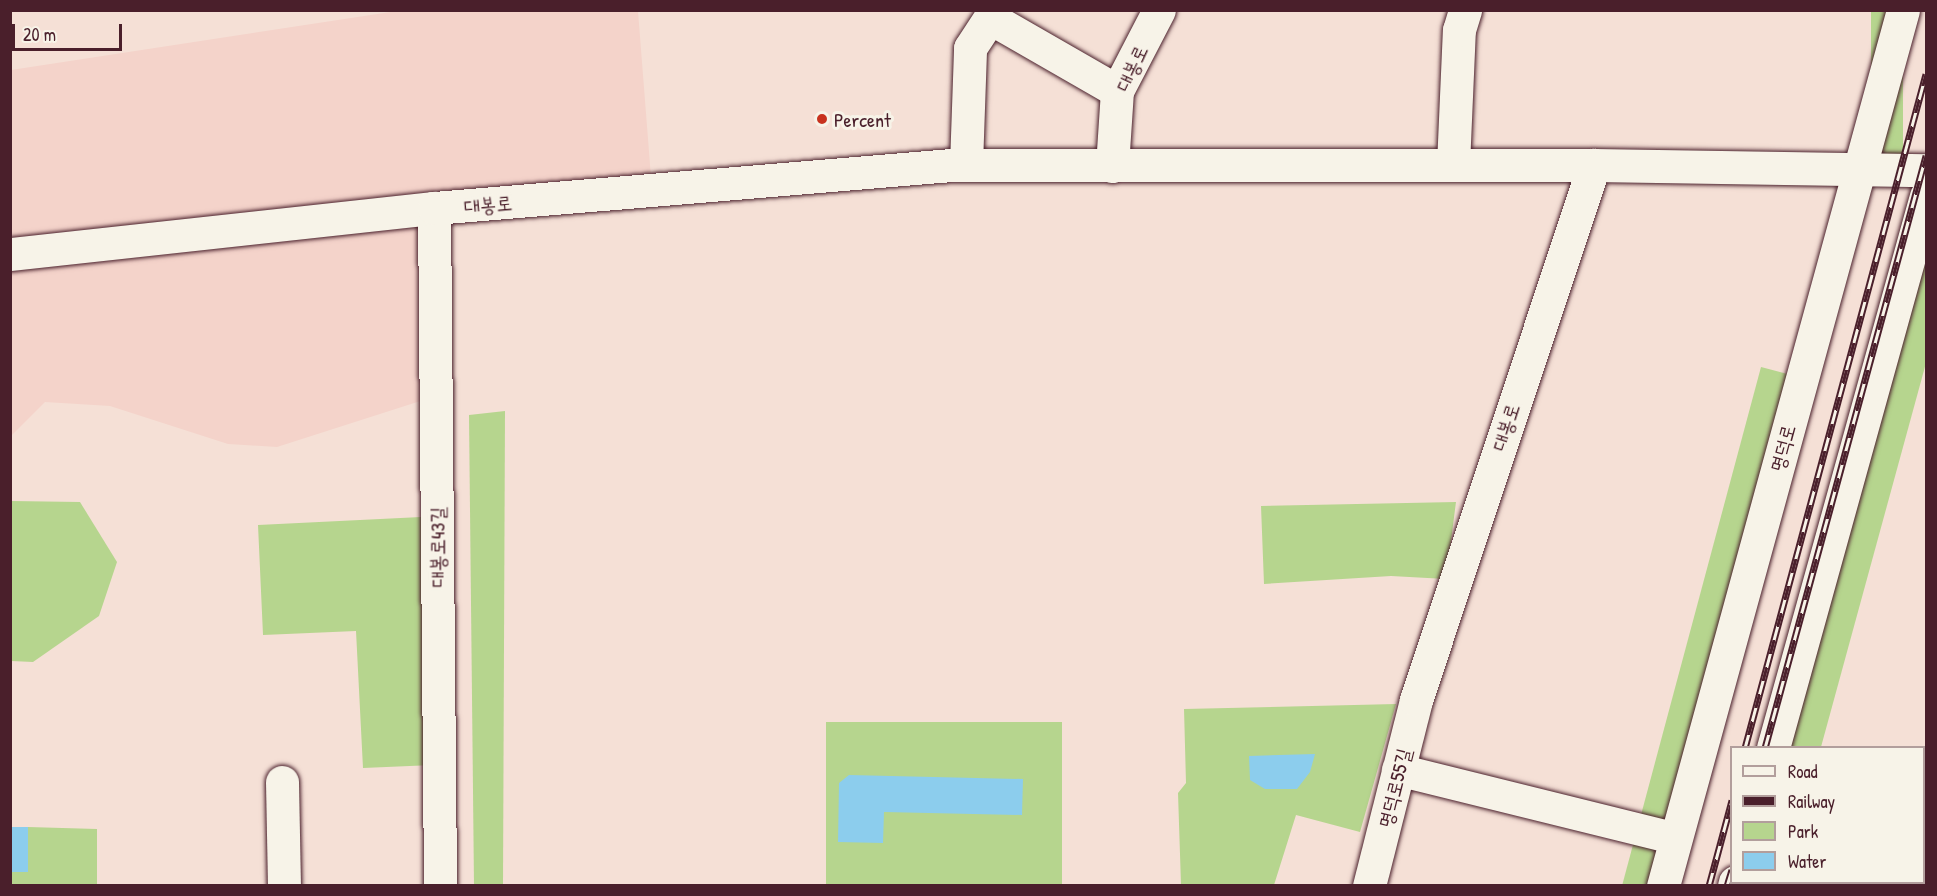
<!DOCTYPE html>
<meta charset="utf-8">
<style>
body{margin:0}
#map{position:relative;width:1937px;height:896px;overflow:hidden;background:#f5e0d6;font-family:"Patrick Hand","Poor Story",sans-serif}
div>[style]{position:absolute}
.built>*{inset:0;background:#f4d3ca}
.green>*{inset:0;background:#b6d58e;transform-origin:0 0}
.water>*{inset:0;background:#8ccded;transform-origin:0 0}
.roads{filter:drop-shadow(0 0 2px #4a1f2b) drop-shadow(0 0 2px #4a1f2b)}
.pedestrian>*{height:32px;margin:-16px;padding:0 16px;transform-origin:16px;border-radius:16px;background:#f7f3e8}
.minor>*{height:33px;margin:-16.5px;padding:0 16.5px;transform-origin:16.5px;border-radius:16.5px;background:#f7f3e8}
.tertiary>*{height:33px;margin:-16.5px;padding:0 16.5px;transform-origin:16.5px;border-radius:16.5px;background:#f7f3e8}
.secondary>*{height:33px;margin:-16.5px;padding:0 16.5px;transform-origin:16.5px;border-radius:16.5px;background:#f7f3e8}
.rail>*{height:7px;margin-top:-3.5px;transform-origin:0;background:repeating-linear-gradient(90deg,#f7f3e8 0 14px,#4a1f2b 0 28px);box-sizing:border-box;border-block:2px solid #4a1f2b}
.dots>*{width:16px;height:16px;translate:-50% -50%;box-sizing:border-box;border:3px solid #f7f3e8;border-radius:50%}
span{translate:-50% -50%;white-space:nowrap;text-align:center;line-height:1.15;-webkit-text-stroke:6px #f7f3e8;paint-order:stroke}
.street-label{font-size:20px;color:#4a1f2b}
.poi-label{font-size:20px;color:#4a1f2b}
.left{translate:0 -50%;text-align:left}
.frame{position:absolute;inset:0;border:12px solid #4a1f2b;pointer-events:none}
.legend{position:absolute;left:1730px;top:746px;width:195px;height:138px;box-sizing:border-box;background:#f7f3e8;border:2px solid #b29e9c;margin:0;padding:8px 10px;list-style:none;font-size:18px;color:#4a1f2b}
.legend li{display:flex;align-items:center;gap:12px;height:30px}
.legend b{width:30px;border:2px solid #b29e9c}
.scale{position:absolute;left:12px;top:24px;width:110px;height:27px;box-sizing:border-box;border:3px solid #4a1f2b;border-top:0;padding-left:8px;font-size:18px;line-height:21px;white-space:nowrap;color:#4a1f2b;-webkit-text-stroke:4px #f7f3e8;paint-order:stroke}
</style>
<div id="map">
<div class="built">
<i style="clip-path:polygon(397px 11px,638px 11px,652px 190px,435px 208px,436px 396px,277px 447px,228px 444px,110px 406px,45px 402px,11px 436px,11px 70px)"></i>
</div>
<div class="green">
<i style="left:1871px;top:11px;width:32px;height:164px"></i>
<i style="clip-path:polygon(1926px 196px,1926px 363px,1821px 747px,1772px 748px)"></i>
<i style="left:1761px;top:367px;width:41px;height:539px;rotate:15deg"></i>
<i style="clip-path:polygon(505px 411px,503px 885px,474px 885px,469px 415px)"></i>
<i style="clip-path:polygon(11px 501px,80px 502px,117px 562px,99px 616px,33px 662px,11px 661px)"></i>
<i style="clip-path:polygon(1456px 502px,1446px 579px,1391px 576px,1264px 584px,1261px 506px)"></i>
<i style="clip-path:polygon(421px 517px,433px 765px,363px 768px,356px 631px,263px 635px,258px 525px)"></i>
<i style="clip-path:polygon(1396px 704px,1360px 832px,1296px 815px,1274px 885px,1181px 885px,1178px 793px,1186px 783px,1184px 709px)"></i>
<i style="left:826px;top:722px;width:236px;height:164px"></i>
<i style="clip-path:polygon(28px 827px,97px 829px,97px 885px,11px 886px,11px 872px,27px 872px)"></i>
</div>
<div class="water">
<i style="clip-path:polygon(1315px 754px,1310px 772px,1297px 789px,1265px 789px,1250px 780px,1249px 756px)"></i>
<i style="clip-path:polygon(849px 775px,1023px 779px,1022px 815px,884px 812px,883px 843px,838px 842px,839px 783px)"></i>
<i style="left:11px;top:827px;width:17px;height:45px"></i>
</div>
<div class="roads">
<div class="pedestrian">
<i style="left:1398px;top:770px;width:286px;rotate:13.9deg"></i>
</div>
<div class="minor">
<i style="left:992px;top:19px;width:144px;rotate:29.9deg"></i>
<i style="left:966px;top:165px;width:117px;rotate:-88deg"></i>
<i style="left:970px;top:48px;width:45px;rotate:-56.7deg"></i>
<i style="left:1453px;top:165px;width:135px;rotate:-87.5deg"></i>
<i style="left:1459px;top:30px;width:21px;rotate:-73deg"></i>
<i style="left:1112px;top:166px;width:75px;rotate:-86.2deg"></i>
<i style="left:1117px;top:91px;width:91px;rotate:-62.6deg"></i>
<i style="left:434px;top:208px;width:678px;rotate:89.49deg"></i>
<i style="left:282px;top:782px;width:104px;rotate:88.9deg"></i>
<i style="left:1369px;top:886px;width:192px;rotate:-75.8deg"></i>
<i style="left:1416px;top:700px;width:564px;rotate:-71.6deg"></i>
</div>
<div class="tertiary">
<i style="left:10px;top:254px;width:426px;rotate:-6.2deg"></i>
<i style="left:434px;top:208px;width:519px;rotate:-4.75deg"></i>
<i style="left:951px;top:165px;width:643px"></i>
<i style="left:1594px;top:165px;width:332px;rotate:0.9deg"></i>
</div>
<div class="secondary">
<i style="left:1773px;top:748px;width:573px;rotate:-74.51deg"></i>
<i style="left:1663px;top:886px;width:908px;rotate:-74.68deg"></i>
<i style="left:1734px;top:886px;width:4px;rotate:-76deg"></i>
</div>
</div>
<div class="rail">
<i style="left:1745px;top:748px;width:698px;rotate:-74.97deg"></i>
<i style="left:1765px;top:748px;width:614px;rotate:-74.79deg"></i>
<i style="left:1709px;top:886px;width:89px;rotate:-75deg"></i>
<i style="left:1727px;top:886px;width:17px;rotate:-73deg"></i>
</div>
<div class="dots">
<i style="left:822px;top:119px;background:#c8321e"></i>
</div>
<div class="street-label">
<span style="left:1131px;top:68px;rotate:-65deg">대봉로</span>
<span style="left:488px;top:204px;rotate:-5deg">대봉로</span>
<span style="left:1505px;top:427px;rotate:-72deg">대봉로</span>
<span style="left:1782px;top:448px;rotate:-75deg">명덕로</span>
<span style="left:437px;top:547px;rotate:-90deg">대봉로43길</span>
<span style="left:1394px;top:788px;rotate:-76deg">명덕로55길</span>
</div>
<div class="poi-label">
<span class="left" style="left:834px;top:119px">Percent</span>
</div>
<div class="frame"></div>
<ul class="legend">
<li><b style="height:8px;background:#f7f3e8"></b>Road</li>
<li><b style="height:8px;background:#4a1f2b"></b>Railway</li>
<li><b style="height:16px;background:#b6d58e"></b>Park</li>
<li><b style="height:16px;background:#8ccded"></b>Water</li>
</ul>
<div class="scale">20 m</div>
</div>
